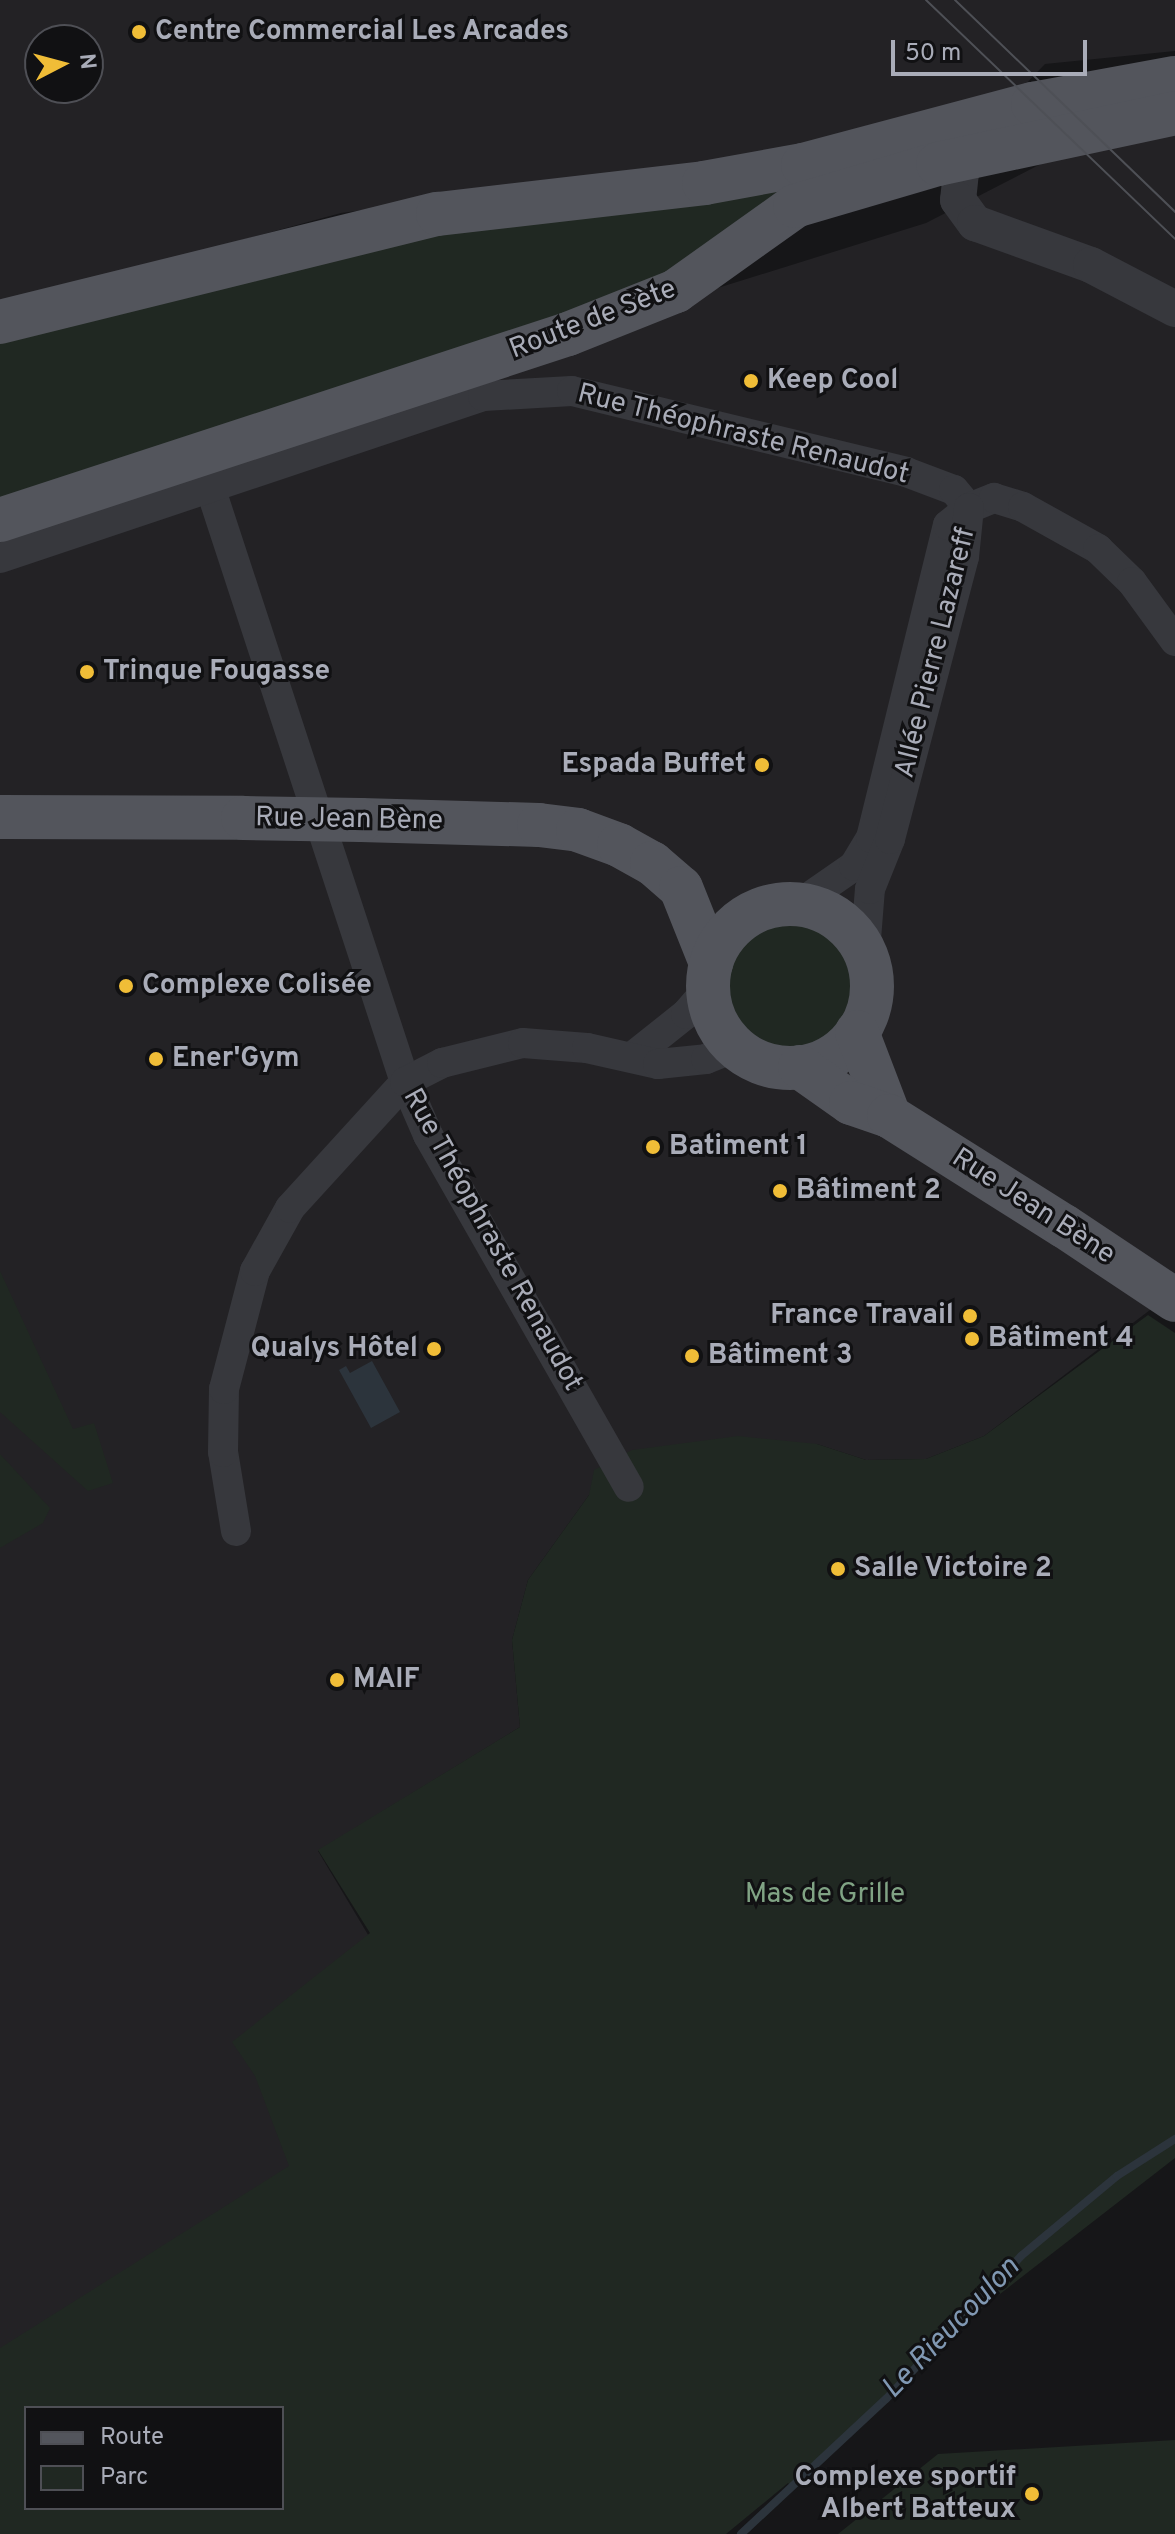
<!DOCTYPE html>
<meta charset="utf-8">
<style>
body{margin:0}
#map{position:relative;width:1175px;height:2534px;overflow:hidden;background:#161618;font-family:Overpass,sans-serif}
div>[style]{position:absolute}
.built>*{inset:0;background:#232225}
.green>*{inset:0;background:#202822}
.round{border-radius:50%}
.water>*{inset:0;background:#2c343c}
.stream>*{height:8px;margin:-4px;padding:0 4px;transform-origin:4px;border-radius:4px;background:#2c343c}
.minor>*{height:30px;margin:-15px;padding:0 15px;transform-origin:15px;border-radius:15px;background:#37383d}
.tertiary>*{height:36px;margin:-18px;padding:0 18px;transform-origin:18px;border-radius:18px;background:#37383d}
.primary>*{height:44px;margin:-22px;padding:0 22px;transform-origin:22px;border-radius:22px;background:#53555c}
.primary>.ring{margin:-22px;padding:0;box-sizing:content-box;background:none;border:44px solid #53555c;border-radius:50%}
.tram>*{height:2px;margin:-1px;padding:0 1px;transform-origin:1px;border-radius:1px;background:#4e5056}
.primary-bridge>*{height:44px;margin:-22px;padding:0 22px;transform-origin:22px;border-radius:22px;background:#53555c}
.dots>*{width:22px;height:22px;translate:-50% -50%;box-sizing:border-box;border:4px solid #111113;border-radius:50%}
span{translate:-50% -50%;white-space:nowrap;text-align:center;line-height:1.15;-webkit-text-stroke:6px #111113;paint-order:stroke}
.poi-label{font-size:28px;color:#a9acb8;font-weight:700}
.left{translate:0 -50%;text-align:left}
.right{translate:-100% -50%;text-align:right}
.street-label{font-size:28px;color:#a9acb8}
.park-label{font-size:28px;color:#80a384}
.water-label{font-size:30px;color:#8098b3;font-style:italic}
.legend{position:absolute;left:24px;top:2406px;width:260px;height:104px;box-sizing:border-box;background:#111113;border:2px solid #4e4f55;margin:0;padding:10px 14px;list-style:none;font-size:24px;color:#a9acb8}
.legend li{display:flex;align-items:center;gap:16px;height:40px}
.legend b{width:40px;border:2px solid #4e4f55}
.north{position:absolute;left:24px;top:24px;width:80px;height:80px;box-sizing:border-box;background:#111113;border:2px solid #4e4f55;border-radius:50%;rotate:84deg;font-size:22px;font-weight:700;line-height:32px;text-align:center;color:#a9acb8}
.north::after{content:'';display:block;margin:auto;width:28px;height:36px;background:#f0bd37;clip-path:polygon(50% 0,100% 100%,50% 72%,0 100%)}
.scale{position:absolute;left:891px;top:40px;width:196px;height:36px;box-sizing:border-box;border:4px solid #a9acb8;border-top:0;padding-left:10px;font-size:24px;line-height:28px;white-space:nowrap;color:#a9acb8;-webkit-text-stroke:6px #111113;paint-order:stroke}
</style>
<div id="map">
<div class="built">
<i style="clip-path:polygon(evenodd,0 0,1175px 0,1175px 51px,1045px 64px,1013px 97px,822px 150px,341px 213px,0 306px,0 0,40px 40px,88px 40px,88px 88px,40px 88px,40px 40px)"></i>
<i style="clip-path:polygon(evenodd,1175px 127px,1175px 1291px,984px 1436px,926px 1459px,866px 1460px,817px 1444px,589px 1495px,528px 1580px,512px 1640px,520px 1727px,318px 1851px,726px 2534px,0 2534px,0 540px,468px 366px,926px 223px,1062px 153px,1175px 127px,26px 2408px,282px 2408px,282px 2508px,26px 2508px,26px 2408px)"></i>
</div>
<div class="green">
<i style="clip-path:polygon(824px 173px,653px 283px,0 501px,0 337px,339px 249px)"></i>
<i class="round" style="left:729px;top:923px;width:124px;height:124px"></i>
<i style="clip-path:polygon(0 1271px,73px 1429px,94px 1423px,113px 1483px,88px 1491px,0 1412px)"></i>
<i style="clip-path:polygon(evenodd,1148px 1315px,1175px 1333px,1175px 2158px,946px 2336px,792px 2487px,788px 2483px,726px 2534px,0 2534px,0 2348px,289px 2166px,255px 2076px,232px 2042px,370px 1933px,318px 1850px,520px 1727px,512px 1640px,528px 1580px,589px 1495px,594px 1470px,632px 1450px,738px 1436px,817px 1444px,866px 1460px,926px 1459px,984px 1436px,1148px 1315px,26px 2408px,282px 2408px,282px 2508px,26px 2508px,26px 2408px)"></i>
<i style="clip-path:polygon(0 1454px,50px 1508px,43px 1523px,0 1548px)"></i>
<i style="clip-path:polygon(1175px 2440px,1175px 2534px,838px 2534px,938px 2454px)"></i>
</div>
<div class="water">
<i style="clip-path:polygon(372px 1361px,400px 1412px,371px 1428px,339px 1370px,346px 1366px,350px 1373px)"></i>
</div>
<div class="stream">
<i style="left:741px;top:2534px;width:198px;rotate:-43deg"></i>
<i style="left:886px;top:2399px;width:197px;rotate:-46.6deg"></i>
<i style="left:1021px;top:2256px;width:125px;rotate:-39.8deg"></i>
<i style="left:1117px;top:2176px;width:69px;rotate:-32.5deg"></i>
</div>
<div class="minor">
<i style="left:209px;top:484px;width:629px;rotate:71.85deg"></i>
<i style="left:405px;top:1082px;width:58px;rotate:66.5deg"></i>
<i style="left:428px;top:1135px;width:405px;rotate:60.3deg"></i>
<i style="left:0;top:558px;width:509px;rotate:-18.54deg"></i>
<i style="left:483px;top:396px;width:89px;rotate:-3.2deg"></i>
<i style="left:572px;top:391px;width:344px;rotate:13.6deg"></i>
<i style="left:906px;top:472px;width:51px;rotate:20.6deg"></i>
<i style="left:954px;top:490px;width:23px;rotate:50deg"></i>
<i style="left:969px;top:508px;width:27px;rotate:-22deg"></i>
<i style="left:994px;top:498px;width:30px;rotate:17deg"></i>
<i style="left:1023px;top:507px;width:86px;rotate:29.2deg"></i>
<i style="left:1098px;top:549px;width:47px;rotate:44.1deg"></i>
<i style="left:1132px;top:582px;width:73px;rotate:53.9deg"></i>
<i style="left:799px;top:904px;width:67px;rotate:-34.6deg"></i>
<i style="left:854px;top:866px;width:33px;rotate:-59deg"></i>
<i style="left:871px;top:838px;width:322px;rotate:-76.2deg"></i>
<i style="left:948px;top:525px;width:27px;rotate:-39deg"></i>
<i style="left:865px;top:952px;width:63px;rotate:-85.5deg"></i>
<i style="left:870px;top:889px;width:54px;rotate:-68.2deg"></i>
<i style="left:890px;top:839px;width:292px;rotate:-75.3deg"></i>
<i style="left:964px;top:557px;width:49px;rotate:-84.2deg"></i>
<i style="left:632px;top:1057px;width:69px;rotate:-38.5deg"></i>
<i style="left:686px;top:1014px;width:35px;rotate:-49deg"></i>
<i style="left:236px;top:1531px;width:80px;rotate:-99.3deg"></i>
<i style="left:223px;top:1452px;width:63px;rotate:-89.1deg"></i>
<i style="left:224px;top:1389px;width:122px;rotate:-75.3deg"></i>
<i style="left:255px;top:1271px;width:72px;rotate:-60.9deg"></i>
<i style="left:290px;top:1208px;width:171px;rotate:-47.6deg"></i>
<i style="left:405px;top:1082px;width:42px;rotate:-27.2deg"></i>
<i style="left:442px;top:1063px;width:83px;rotate:-13.9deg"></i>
<i style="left:523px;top:1043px;width:64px;rotate:4.5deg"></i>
<i style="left:587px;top:1048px;width:73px;rotate:12.7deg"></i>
<i style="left:658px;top:1064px;width:48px;rotate:-5.9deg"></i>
<i style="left:706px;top:1059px;width:32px;rotate:-22deg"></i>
</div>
<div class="tertiary">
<i style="left:971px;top:156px;width:19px;rotate:122deg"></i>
<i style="left:961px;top:172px;width:28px;rotate:96deg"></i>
<i style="left:958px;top:200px;width:29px;rotate:54deg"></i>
<i style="left:975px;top:223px;width:123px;rotate:19.9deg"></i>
<i style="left:1091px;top:265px;width:95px;rotate:27.6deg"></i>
</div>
<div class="primary">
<i style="left:0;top:322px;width:451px;rotate:-13.9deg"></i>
<i style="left:438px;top:214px;width:268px;rotate:-6.6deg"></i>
<i style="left:704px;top:183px;width:101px;rotate:-10.3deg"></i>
<i style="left:803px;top:165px;width:238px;rotate:-14.9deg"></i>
<i style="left:1033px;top:104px;width:144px;rotate:-10.4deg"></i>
<i style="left:0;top:520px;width:598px;rotate:-18.13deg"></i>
<i style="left:568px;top:334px;width:116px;rotate:-21.7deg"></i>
<i style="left:676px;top:291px;width:146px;rotate:-35.5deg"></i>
<i style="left:795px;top:206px;width:149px;rotate:-16.4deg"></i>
<i style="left:938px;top:164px;width:242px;rotate:-12.1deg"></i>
<i style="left:0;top:817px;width:243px;rotate:0.2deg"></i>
<i style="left:361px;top:820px;width:178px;rotate:1.6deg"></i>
<i style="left:539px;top:825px;width:39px;rotate:7deg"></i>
<i style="left:578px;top:830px;width:44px;rotate:20.1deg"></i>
<i style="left:619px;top:845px;width:38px;rotate:29deg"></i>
<i style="left:652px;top:863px;width:38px;rotate:41deg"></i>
<i style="left:681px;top:888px;width:81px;rotate:68.2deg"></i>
<i class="ring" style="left:708px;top:904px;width:120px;height:120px"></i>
<i style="left:857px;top:1032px;width:90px;rotate:69.1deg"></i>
<i style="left:800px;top:1067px;width:62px;rotate:35.2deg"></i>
<i style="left:851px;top:1103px;width:40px;rotate:18.9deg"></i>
<i style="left:889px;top:1116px;width:207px;rotate:32.2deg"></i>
<i style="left:1064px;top:1226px;width:133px;rotate:33.7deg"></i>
</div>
<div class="tram">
<i style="left:926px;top:0;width:345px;rotate:43.8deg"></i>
<i style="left:955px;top:0;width:306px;rotate:43.9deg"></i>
</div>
<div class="primary-bridge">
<i style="left:243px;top:818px;width:118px;rotate:1deg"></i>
</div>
<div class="dots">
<i style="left:139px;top:32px;background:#f0bd37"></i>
<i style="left:751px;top:381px;background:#f0bd37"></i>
<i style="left:87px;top:672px;background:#f0bd37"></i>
<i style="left:762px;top:765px;background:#f0bd37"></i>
<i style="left:126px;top:986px;background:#f0bd37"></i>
<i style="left:156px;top:1059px;background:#f0bd37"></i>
<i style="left:653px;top:1147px;background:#f0bd37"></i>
<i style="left:780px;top:1191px;background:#f0bd37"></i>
<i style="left:970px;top:1316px;background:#f0bd37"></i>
<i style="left:972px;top:1339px;background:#f0bd37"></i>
<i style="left:434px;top:1349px;background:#f0bd37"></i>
<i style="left:692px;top:1356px;background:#f0bd37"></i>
<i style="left:838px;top:1569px;background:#f0bd37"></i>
<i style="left:337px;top:1680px;background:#f0bd37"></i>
<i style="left:1032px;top:2494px;background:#f0bd37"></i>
</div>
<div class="poi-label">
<span class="left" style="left:155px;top:32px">Centre Commercial Les Arcades</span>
<span class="left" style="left:767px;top:381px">Keep Cool</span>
<span class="left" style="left:103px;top:672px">Trinque Fougasse</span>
<span class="right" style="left:746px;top:765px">Espada Buffet</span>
<span class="left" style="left:142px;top:986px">Complexe Colisée</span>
<span class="left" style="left:172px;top:1059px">Ener'Gym</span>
<span class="left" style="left:669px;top:1147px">Batiment 1</span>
<span class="left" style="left:796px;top:1191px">Bâtiment 2</span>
<span class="right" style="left:954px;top:1316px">France Travail</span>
<span class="left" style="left:988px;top:1339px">Bâtiment 4</span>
<span class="right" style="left:418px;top:1349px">Qualys Hôtel</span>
<span class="left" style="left:708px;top:1356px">Bâtiment 3</span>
<span class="left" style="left:854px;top:1569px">Salle Victoire 2</span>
<span class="left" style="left:353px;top:1680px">MAIF</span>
<span class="right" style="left:1016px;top:2494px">Complexe sportif<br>Albert Batteux</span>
</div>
<div class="street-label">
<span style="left:593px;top:320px;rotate:-21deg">Route de Sète</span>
<span style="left:743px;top:435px;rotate:14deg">Rue Théophraste Renaudot</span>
<span style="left:936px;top:653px;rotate:-76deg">Allée Pierre Lazareff</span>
<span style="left:349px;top:820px;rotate:1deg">Rue Jean Bène</span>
<span style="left:1033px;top:1207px;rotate:33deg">Rue Jean Bène</span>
<span style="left:492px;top:1240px;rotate:61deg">Rue Théophraste Renaudot</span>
</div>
<div class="park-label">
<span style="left:825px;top:1895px">Mas de Grille</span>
</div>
<div class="water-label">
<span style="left:952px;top:2329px;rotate:-46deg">Le Rieucoulon</span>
</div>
<ul class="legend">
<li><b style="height:10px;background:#53555c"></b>Route</li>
<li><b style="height:22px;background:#202822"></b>Parc</li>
</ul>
<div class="north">N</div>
<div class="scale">50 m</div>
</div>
